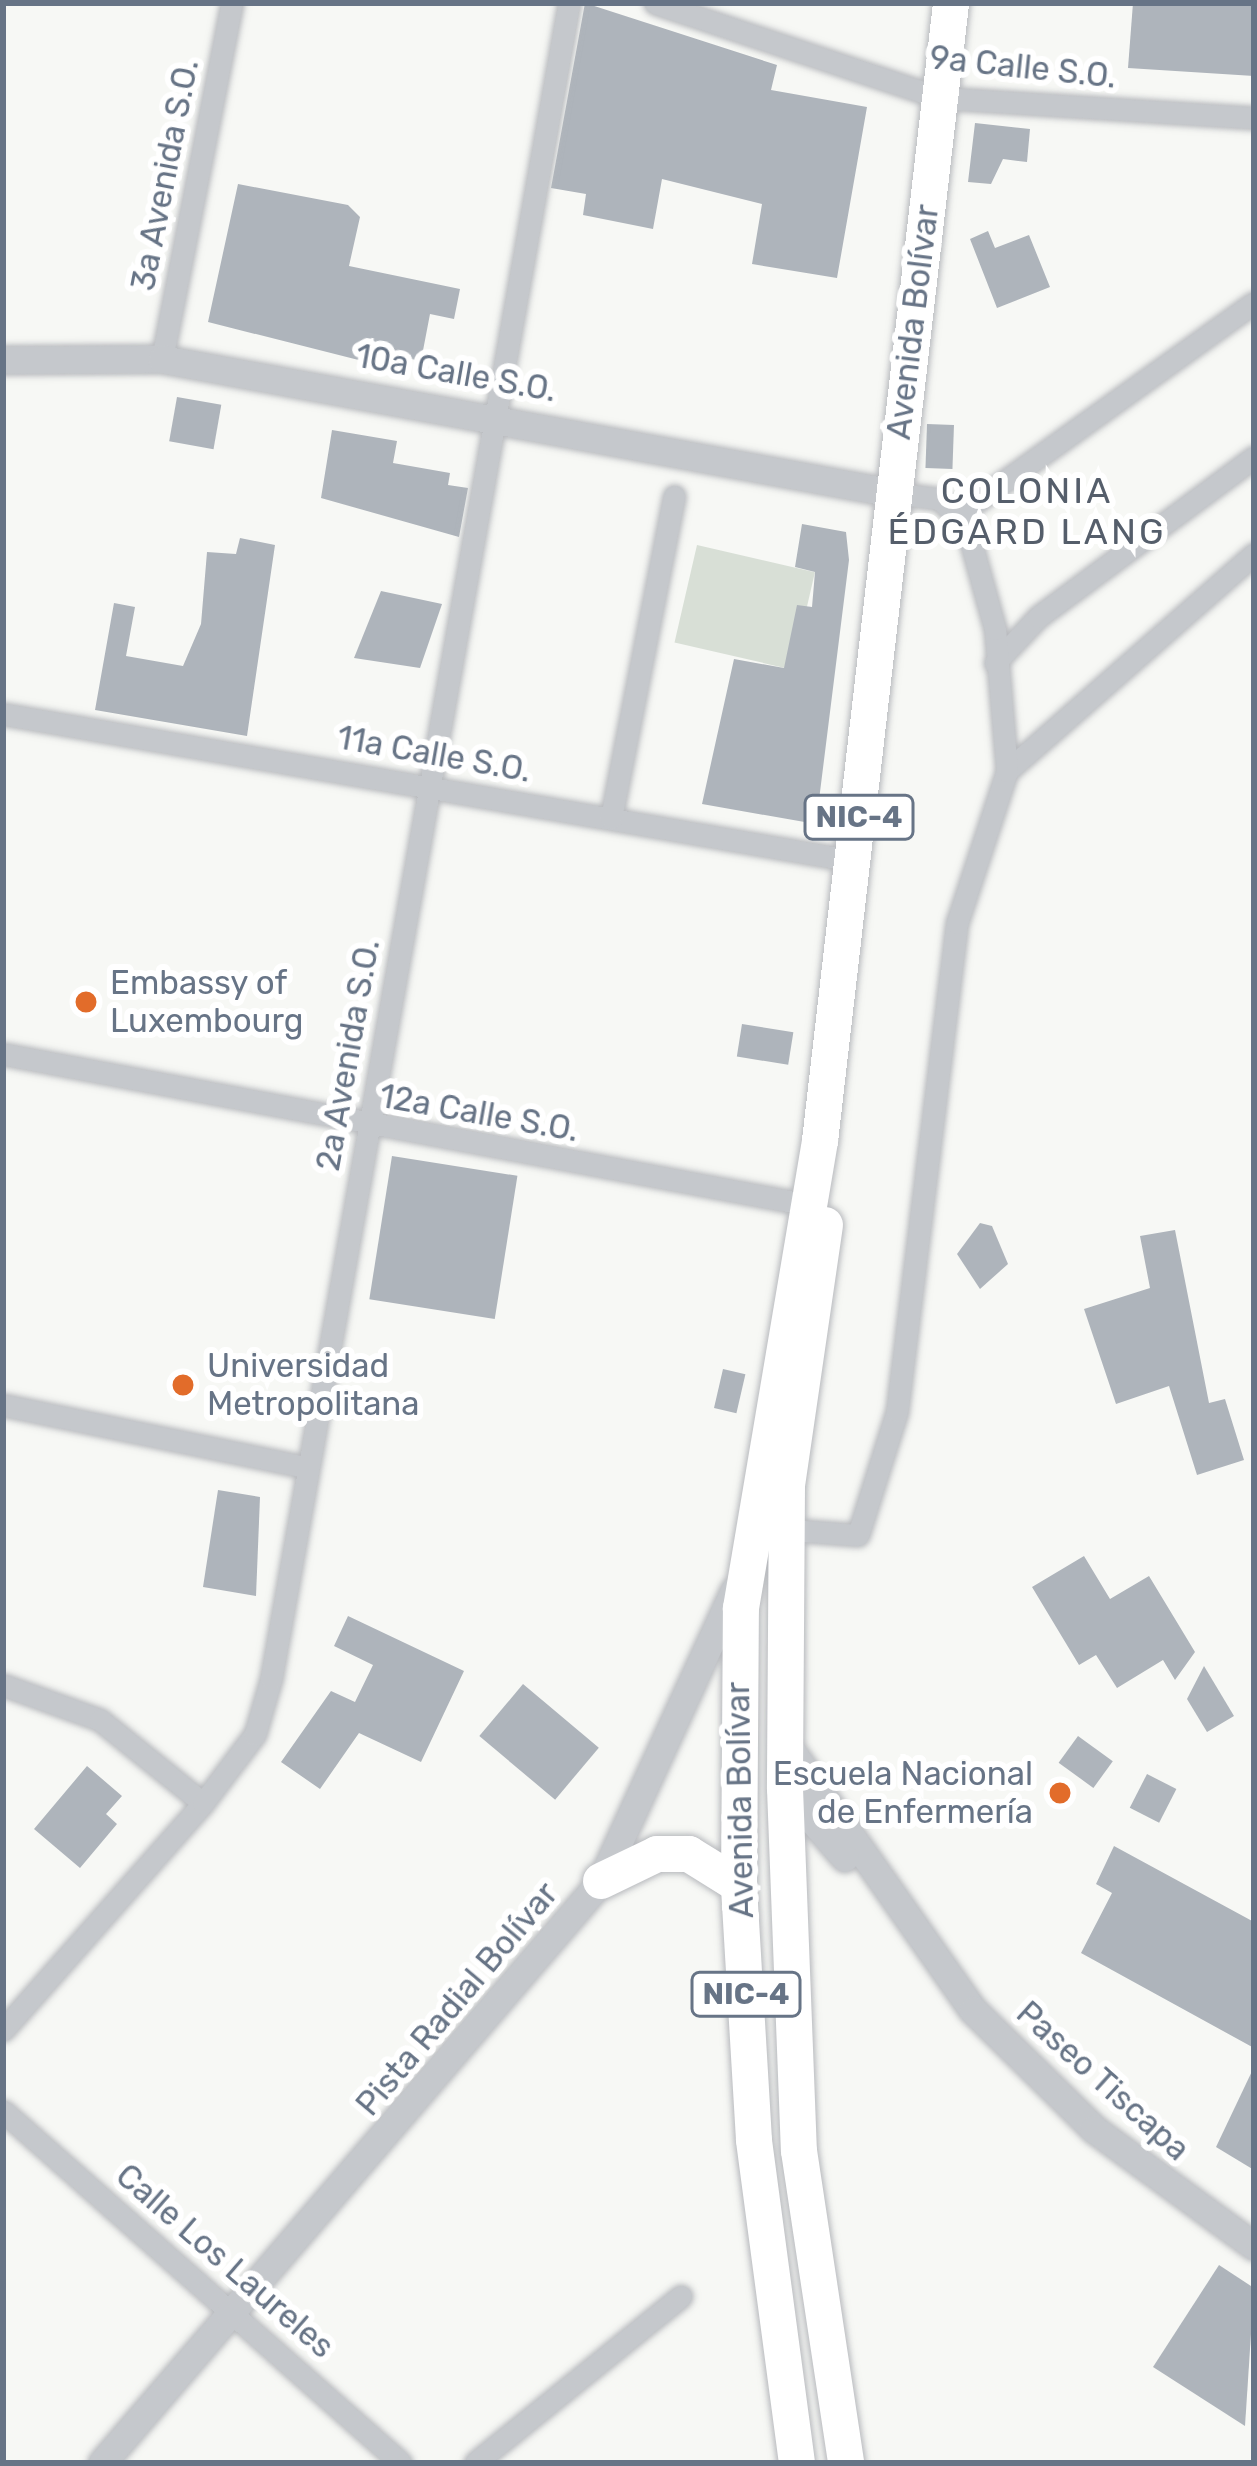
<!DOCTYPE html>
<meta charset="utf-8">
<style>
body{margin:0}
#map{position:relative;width:1257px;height:2466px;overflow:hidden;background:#f7f8f5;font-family:Rubik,sans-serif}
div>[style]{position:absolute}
.green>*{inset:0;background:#d8dfd6;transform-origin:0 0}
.building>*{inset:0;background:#aeb4bb;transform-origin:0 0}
.roads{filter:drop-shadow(0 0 3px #b8babe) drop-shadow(0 0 3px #b8babe)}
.minor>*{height:21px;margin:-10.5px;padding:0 10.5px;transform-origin:10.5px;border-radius:10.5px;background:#c5c8cc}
.tertiary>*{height:27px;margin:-13.5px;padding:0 13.5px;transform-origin:13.5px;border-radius:13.5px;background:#c5c8cc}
.trunk>*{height:36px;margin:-18px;padding:0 18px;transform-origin:18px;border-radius:18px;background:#fff}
.dots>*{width:33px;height:33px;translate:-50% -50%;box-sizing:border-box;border:6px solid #fff;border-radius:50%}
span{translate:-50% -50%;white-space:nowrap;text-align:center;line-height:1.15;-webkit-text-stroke:12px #fff;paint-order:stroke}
.shield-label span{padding:3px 9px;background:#fff;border:3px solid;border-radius:9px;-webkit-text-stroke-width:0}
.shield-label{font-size:30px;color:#677486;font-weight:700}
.street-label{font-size:33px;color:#677486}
.poi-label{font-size:33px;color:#677486}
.left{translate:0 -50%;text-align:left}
.right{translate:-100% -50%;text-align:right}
.neighbourhood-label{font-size:36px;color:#555e6b;letter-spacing:3px}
.frame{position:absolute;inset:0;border:6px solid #677486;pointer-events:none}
</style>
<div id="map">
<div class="green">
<i style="left:697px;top:545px;width:121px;height:100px;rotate:13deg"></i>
</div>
<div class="building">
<i style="clip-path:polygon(585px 3px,777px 65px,771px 90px,867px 107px,837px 278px,752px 264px,762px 204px,662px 179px,653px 229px,583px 215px,586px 194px,551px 188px)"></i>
<i style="clip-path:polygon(1133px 3px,1254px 3px,1254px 76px,1128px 68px)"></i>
<i style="clip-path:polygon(975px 123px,1030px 129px,1027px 162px,1003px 159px,991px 184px,968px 182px)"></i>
<i style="clip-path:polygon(238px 184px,348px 205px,360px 217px,349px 266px,460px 289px,454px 319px,430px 314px,421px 361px,401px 357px,398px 370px,208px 322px)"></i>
<i style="clip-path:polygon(988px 231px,995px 248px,1029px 235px,1050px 287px,997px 308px,970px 239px)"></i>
<i style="left:177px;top:397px;width:45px;height:45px;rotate:10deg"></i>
<i style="left:927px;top:424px;width:27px;height:44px;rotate:2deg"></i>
<i style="clip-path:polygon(332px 430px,397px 441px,393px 463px,450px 473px,448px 485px,468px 488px,459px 537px,321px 498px)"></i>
<i style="clip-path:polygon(802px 524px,846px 532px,849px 560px,816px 824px,702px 804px,734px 659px,784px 668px,797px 605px,812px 607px,815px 572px,795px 567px)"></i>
<i style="clip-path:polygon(240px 538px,275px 545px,247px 736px,95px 710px,114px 603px,135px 607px,126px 656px,183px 666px,201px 624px,207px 552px,236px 554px)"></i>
<i style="clip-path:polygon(381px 591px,442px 604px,420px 668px,354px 658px)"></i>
<i style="left:742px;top:1024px;width:52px;height:33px;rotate:9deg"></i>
<i style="left:392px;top:1156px;width:127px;height:145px;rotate:9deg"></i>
<i style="clip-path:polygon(980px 1223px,992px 1226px,1008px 1264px,980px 1289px,957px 1254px)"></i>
<i style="clip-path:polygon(1175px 1230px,1209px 1403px,1225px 1399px,1244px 1460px,1197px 1475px,1169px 1386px,1116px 1404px,1084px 1309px,1150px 1288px,1140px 1236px)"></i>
<i style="left:723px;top:1369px;width:23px;height:40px;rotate:13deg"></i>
<i style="clip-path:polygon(218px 1490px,260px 1497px,256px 1596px,203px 1587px)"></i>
<i style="clip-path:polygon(1084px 1556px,1110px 1599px,1149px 1576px,1195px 1652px,1175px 1680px,1163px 1660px,1117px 1688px,1096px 1655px,1079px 1665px,1032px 1587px)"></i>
<i style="clip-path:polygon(348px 1616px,464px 1671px,421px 1762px,359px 1733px,320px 1789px,281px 1762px,331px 1691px,355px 1702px,373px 1665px,334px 1646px)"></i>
<i style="clip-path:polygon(1204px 1666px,1234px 1716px,1207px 1732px,1187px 1699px)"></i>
<i style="left:523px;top:1684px;width:99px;height:68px;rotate:40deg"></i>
<i style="left:1078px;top:1736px;width:43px;height:33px;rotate:36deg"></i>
<i style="clip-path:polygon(87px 1766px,122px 1796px,106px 1814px,117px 1824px,80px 1868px,34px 1829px)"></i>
<i style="left:1147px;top:1774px;width:33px;height:38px;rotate:27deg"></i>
<i style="clip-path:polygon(1114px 1846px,1254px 1922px,1254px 2048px,1081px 1953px,1112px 1893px,1096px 1884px)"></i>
<i style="clip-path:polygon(1254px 2067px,1254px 2170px,1216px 2147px)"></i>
<i style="clip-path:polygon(1219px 2265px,1254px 2288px,1245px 2426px,1153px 2367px)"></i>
</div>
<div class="roads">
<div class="minor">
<i style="left:655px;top:3px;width:300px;rotate:18.4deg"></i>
<i style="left:940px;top:98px;width:315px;rotate:3.6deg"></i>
<i style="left:162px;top:359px;width:363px;rotate:-78.9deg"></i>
<i style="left:956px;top:516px;width:366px;rotate:-35.6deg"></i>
<i style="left:995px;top:663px;width:63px;rotate:-46.9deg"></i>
<i style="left:1038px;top:617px;width:269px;rotate:-36.5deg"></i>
<i style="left:3px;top:714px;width:864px;rotate:9.8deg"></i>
<i style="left:1007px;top:771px;width:329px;rotate:-41.3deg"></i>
<i style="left:611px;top:818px;width:328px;rotate:-78.9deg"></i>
<i style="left:3px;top:1054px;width:815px;rotate:10.61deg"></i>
<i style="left:3px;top:1405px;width:309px;rotate:11.6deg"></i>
<i style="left:778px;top:1529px;width:80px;rotate:4.3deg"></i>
<i style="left:858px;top:1535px;width:130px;rotate:-72.5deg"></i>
<i style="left:897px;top:1411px;width:492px;rotate:-83deg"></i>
<i style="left:957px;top:923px;width:160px;rotate:-71.8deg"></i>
<i style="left:1007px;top:771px;width:143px;rotate:-94.8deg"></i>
<i style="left:995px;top:629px;width:105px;rotate:-105.5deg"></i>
<i style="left:967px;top:528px;width:40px;rotate:-133deg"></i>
<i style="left:940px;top:499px;width:47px;rotate:-172.7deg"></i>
<i style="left:3px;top:1685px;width:103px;rotate:19.8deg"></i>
<i style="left:100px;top:1720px;width:132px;rotate:38.9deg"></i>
<i style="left:3px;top:2030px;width:303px;rotate:-48.6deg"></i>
<i style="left:203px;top:1803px;width:86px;rotate:-53deg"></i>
<i style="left:255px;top:1734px;width:57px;rotate:-73.8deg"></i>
<i style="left:271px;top:1679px;width:1702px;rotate:-79.92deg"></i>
<i style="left:3px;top:2111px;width:531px;rotate:41.49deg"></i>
<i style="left:475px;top:2463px;width:265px;rotate:-39deg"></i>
</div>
<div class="tertiary">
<i style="left:3px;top:360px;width:159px;rotate:-0.4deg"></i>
<i style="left:162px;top:359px;width:743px;rotate:10.39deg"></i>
<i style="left:785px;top:1742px;width:327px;rotate:55deg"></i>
<i style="left:973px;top:2010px;width:170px;rotate:44.5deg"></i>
<i style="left:1094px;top:2129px;width:198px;rotate:36.2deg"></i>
<i style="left:785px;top:1789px;width:91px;rotate:49deg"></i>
<i style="left:102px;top:2463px;width:767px;rotate:-49.39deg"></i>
<i style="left:601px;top:1881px;width:320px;rotate:-65.4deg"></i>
</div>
<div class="trunk">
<i style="left:825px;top:1225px;width:265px;rotate:98.3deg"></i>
<i style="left:787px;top:1487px;width:302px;rotate:90.4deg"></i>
<i style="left:785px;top:1789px;width:362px;rotate:87.8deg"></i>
<i style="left:799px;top:2151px;width:316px;rotate:81.4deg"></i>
<i style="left:601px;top:1881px;width:62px;rotate:-25.7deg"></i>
<i style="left:657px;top:1854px;width:32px"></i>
<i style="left:689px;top:1854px;width:59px;rotate:31.8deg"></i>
<i style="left:797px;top:2463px;width:326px;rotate:-97.6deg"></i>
<i style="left:754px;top:2140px;width:255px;rotate:-93.4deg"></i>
<i style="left:739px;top:1885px;width:277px;rotate:-89.6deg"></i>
<i style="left:741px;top:1608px;width:474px;rotate:-80.4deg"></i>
<i style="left:820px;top:1141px;width:1146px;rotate:-83.43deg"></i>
</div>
</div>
<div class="dots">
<i style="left:86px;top:1002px;background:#e26c2a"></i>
<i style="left:183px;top:1385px;background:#e26c2a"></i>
<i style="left:1060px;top:1793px;background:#e26c2a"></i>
</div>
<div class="shield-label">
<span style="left:859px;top:817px">NIC-4</span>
<span style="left:746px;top:1994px">NIC-4</span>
</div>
<div class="street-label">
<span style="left:1023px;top:67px;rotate:6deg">9a Calle S.O.</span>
<span style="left:165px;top:175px;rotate:-79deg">3a Avenida S.O.</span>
<span style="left:913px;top:322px;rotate:-83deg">Avenida Bolívar</span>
<span style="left:456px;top:373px;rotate:10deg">10a Calle S.O.</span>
<span style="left:434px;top:754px;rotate:10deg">11a Calle S.O.</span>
<span style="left:348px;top:1055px;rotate:-80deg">2a Avenida S.O.</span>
<span style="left:479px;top:1113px;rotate:10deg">12a Calle S.O.</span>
<span style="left:740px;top:1800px;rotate:-91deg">Avenida Bolívar</span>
<span style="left:457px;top:1999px;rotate:-50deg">Pista Radial Bolívar</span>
<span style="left:1103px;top:2081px;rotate:42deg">Paseo Tiscapa</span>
<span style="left:225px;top:2261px;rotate:41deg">Calle Los Laureles</span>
</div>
<div class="poi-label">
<span class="left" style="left:110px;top:1002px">Embassy of<br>Luxembourg</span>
<span class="left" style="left:207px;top:1385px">Universidad<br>Metropolitana</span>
<span class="right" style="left:1033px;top:1793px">Escuela Nacional<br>de Enfermería</span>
</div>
<div class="neighbourhood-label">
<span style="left:1027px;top:511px">COLONIA<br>ÉDGARD LANG</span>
</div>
<div class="frame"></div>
</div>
